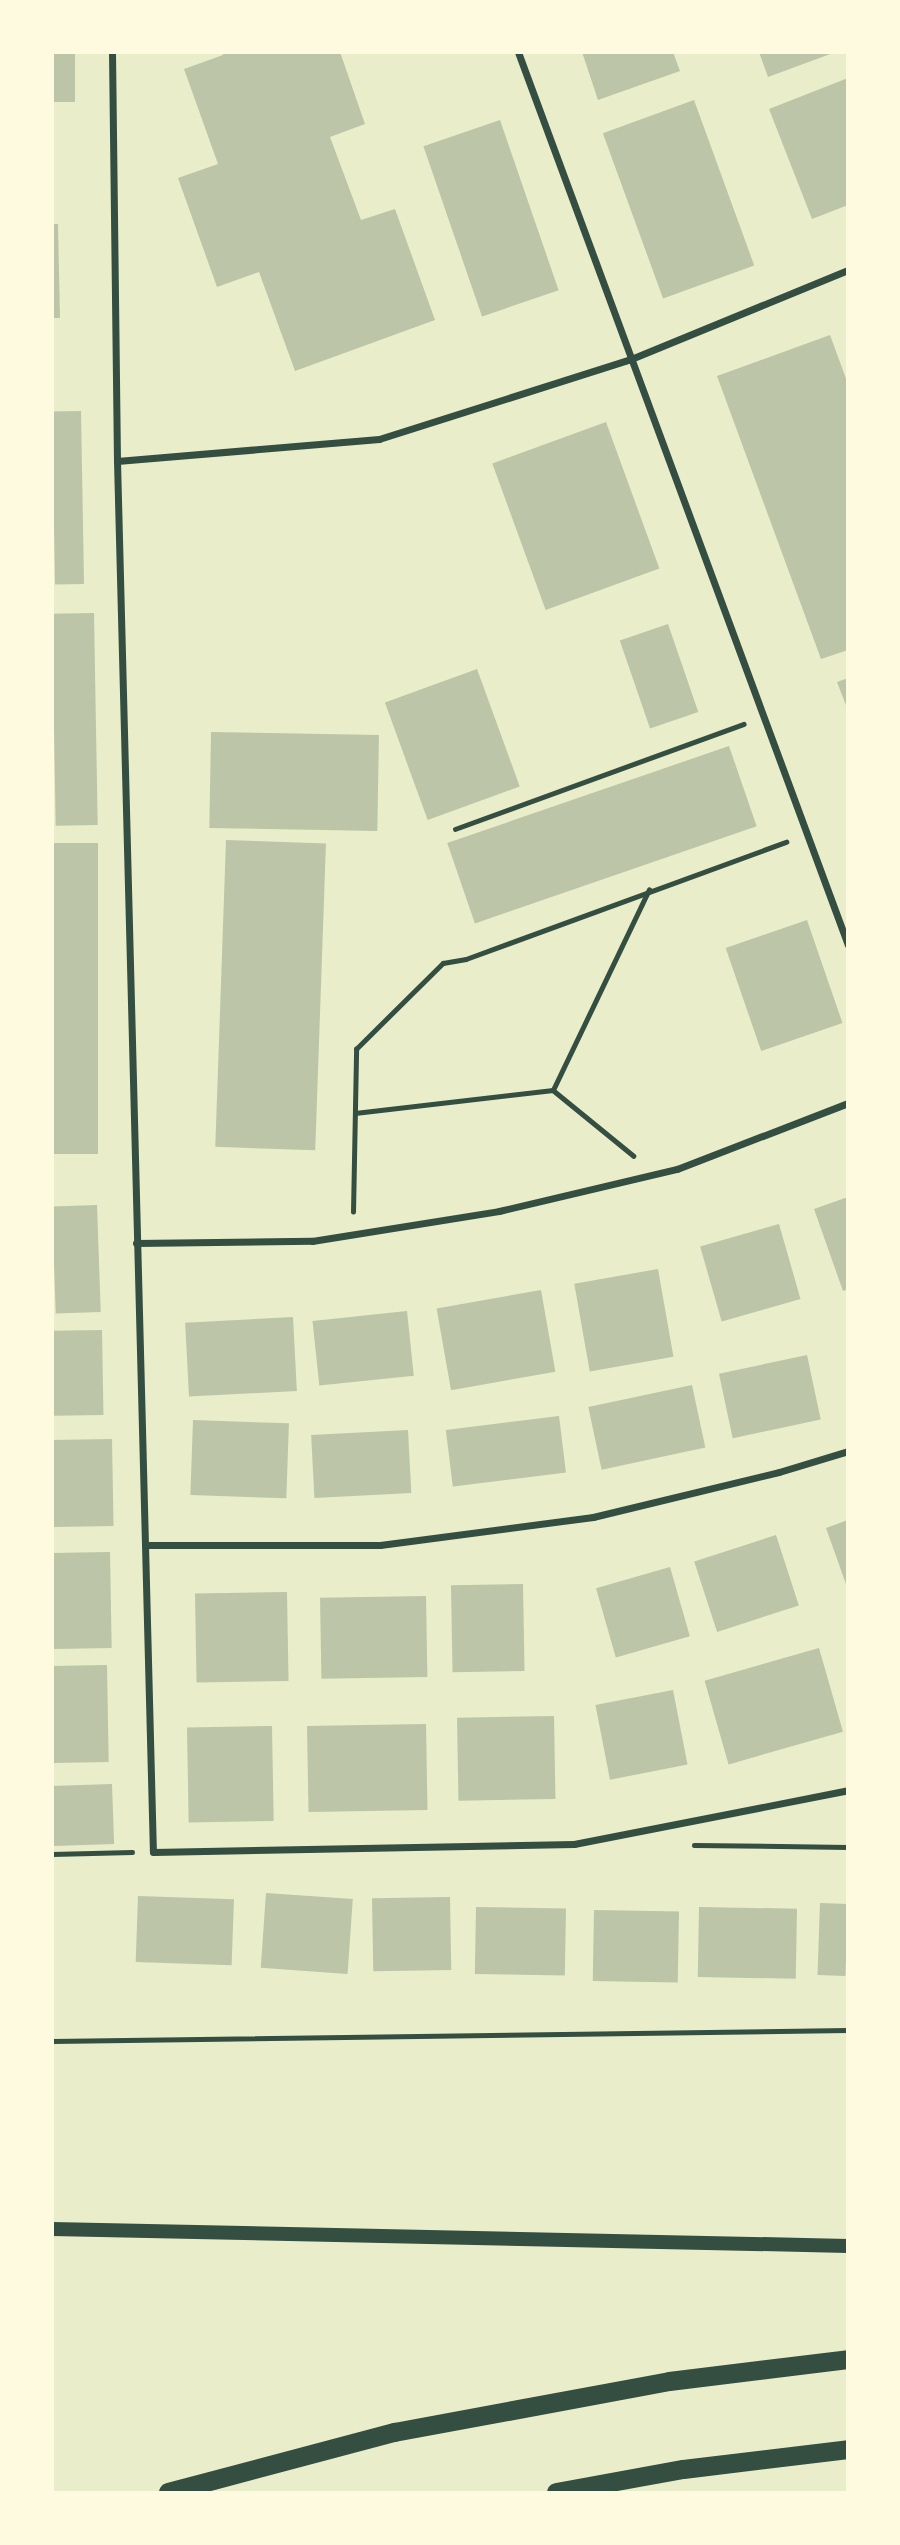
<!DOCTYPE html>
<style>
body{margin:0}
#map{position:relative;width:900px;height:2545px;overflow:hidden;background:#e9edc9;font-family:"Work Sans",sans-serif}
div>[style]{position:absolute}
.building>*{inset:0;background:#bcc5a7;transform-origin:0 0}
.path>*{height:4.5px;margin:-2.25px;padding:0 2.25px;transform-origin:2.25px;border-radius:2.25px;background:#344e41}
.minor>*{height:7px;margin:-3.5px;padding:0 3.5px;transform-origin:3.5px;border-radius:3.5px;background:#344e41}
.secondary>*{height:14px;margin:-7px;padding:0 7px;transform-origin:7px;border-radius:7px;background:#344e41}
.trunk>*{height:19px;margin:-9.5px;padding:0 9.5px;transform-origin:9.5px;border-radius:9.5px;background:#344e41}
span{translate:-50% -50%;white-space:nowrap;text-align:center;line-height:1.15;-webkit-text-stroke:7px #fefae0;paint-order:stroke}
.frame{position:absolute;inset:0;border:54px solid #fefae0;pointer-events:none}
</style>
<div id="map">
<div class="building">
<i style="left:52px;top:52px;width:23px;height:50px"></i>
<i style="clip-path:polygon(222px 52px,340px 52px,365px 124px,330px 137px,361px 220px,395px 209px,435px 320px,295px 371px,259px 272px,217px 287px,178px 178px,218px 164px,184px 69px,223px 55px)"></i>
<i style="clip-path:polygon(582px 52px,673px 52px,680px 71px,598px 100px)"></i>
<i style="clip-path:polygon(759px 52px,833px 52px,833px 53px,768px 77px)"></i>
<i style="clip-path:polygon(848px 78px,848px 205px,812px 219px,769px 109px)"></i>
<i style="left:694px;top:100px;width:176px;height:97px;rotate:70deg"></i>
<i style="left:500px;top:120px;width:180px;height:81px;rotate:71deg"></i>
<i style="clip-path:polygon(52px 224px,58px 224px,60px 318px,52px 318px)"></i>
<i style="clip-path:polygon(830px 335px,848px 384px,848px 650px,821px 659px,717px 376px)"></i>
<i style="left:81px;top:411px;width:173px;height:29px;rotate:89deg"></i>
<i style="left:606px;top:422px;width:156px;height:121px;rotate:70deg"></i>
<i style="left:94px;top:613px;width:212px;height:42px;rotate:89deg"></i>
<i style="left:668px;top:624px;width:93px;height:51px;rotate:71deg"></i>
<i style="left:477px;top:669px;width:125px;height:98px;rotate:70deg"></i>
<i style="clip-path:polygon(848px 678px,848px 708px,847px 708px,837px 682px)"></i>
<i style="left:211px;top:732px;width:168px;height:96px;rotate:1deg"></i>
<i style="left:729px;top:746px;width:85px;height:298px;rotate:71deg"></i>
<i style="left:226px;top:840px;width:100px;height:307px;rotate:2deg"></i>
<i style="left:52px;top:843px;width:46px;height:311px"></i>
<i style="left:807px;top:920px;width:109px;height:86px;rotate:71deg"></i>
<i style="clip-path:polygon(848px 1197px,848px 1289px,843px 1291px,814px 1209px)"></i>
<i style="left:97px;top:1205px;width:107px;height:45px;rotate:88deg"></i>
<i style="left:779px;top:1224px;width:78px;height:82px;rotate:74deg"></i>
<i style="left:658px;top:1269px;width:89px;height:85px;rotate:80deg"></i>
<i style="left:541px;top:1290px;width:83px;height:106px;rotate:80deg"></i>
<i style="left:407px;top:1311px;width:65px;height:95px;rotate:84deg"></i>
<i style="left:293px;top:1317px;width:74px;height:108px;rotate:87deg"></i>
<i style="left:102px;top:1330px;width:85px;height:50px;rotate:89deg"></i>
<i style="left:807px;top:1355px;width:66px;height:90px;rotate:78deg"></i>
<i style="left:692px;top:1385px;width:64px;height:106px;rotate:78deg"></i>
<i style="left:559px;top:1416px;width:57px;height:114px;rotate:83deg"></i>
<i style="left:193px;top:1420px;width:96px;height:75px;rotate:2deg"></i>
<i style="left:408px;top:1430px;width:63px;height:97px;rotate:87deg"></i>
<i style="left:112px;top:1439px;width:87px;height:60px;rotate:89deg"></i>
<i style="clip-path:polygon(848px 1520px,848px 1587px,847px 1587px,826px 1528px)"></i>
<i style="left:776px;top:1535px;width:74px;height:86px;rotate:72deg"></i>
<i style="left:110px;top:1552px;width:96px;height:58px;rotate:89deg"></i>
<i style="left:670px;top:1567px;width:72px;height:77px;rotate:74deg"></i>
<i style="left:523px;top:1584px;width:87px;height:72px;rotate:89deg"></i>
<i style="left:287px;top:1592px;width:89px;height:92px;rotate:89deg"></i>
<i style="left:426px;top:1596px;width:81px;height:106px;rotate:89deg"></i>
<i style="left:819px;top:1648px;width:87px;height:119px;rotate:74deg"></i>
<i style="left:107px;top:1665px;width:97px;height:55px;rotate:89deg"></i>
<i style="left:673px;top:1690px;width:76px;height:79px;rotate:79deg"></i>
<i style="left:554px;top:1716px;width:83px;height:97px;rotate:89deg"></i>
<i style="left:426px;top:1724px;width:86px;height:119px;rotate:89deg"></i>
<i style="left:272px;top:1726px;width:95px;height:85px;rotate:89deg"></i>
<i style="left:112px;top:1784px;width:60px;height:60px;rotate:88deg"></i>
<i style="left:266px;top:1893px;width:87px;height:75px;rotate:4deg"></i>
<i style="left:138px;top:1896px;width:96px;height:66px;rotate:2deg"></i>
<i style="left:450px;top:1897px;width:73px;height:78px;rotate:89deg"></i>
<i style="left:820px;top:1903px;width:28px;height:72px;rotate:2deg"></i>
<i style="left:476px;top:1907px;width:90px;height:67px;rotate:1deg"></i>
<i style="left:699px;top:1907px;width:98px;height:70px;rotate:1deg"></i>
<i style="left:594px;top:1910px;width:85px;height:71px;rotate:1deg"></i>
</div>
<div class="path">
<i style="left:455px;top:829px;width:307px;rotate:-20deg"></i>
<i style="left:553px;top:1090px;width:104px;rotate:39.2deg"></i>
<i style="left:355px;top:1113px;width:199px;rotate:-6.6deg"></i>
<i style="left:553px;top:1090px;width:222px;rotate:-64.4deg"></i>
<i style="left:353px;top:1212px;width:163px;rotate:-88.9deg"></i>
<i style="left:356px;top:1049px;width:122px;rotate:-44.7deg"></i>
<i style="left:443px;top:963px;width:23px;rotate:-10deg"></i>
<i style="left:466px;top:959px;width:341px;rotate:-20.1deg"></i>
<i style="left:694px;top:1845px;width:154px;rotate:0.7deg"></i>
<i style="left:52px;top:1854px;width:80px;rotate:-1.4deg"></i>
<i style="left:52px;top:2041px;width:796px;rotate:-0.79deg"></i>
</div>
<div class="minor">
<i style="left:112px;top:52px;width:409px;rotate:89.3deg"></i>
<i style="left:117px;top:461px;width:1391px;rotate:88.52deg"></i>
<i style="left:153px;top:1852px;width:421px;rotate:-1.1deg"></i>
<i style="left:574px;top:1844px;width:279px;rotate:-11.1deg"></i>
<i style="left:518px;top:52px;width:952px;rotate:69.72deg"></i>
<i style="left:117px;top:461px;width:263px;rotate:-4.8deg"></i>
<i style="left:379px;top:439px;width:264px;rotate:-17.6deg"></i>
<i style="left:631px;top:359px;width:235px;rotate:-22.3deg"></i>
<i style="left:136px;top:1243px;width:176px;rotate:-0.7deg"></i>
<i style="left:312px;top:1241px;width:189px;rotate:-9.1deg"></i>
<i style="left:499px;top:1211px;width:183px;rotate:-13.3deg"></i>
<i style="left:677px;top:1169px;width:183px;rotate:-21.1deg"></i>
<i style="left:147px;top:1545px;width:233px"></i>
<i style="left:380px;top:1545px;width:215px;rotate:-7.5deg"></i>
<i style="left:593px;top:1517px;width:191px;rotate:-13.6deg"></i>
<i style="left:779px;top:1472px;width:72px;rotate:-16.9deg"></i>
</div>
<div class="secondary">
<i style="left:52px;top:2229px;width:796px;rotate:1.22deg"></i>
</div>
<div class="trunk">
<i style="left:168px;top:2492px;width:234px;rotate:-14.9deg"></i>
<i style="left:394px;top:2432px;width:280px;rotate:-10.5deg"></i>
<i style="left:669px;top:2381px;width:180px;rotate:-7deg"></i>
<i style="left:556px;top:2492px;width:129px;rotate:-10.3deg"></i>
<i style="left:683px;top:2469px;width:166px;rotate:-6.9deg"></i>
</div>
<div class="frame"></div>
</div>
